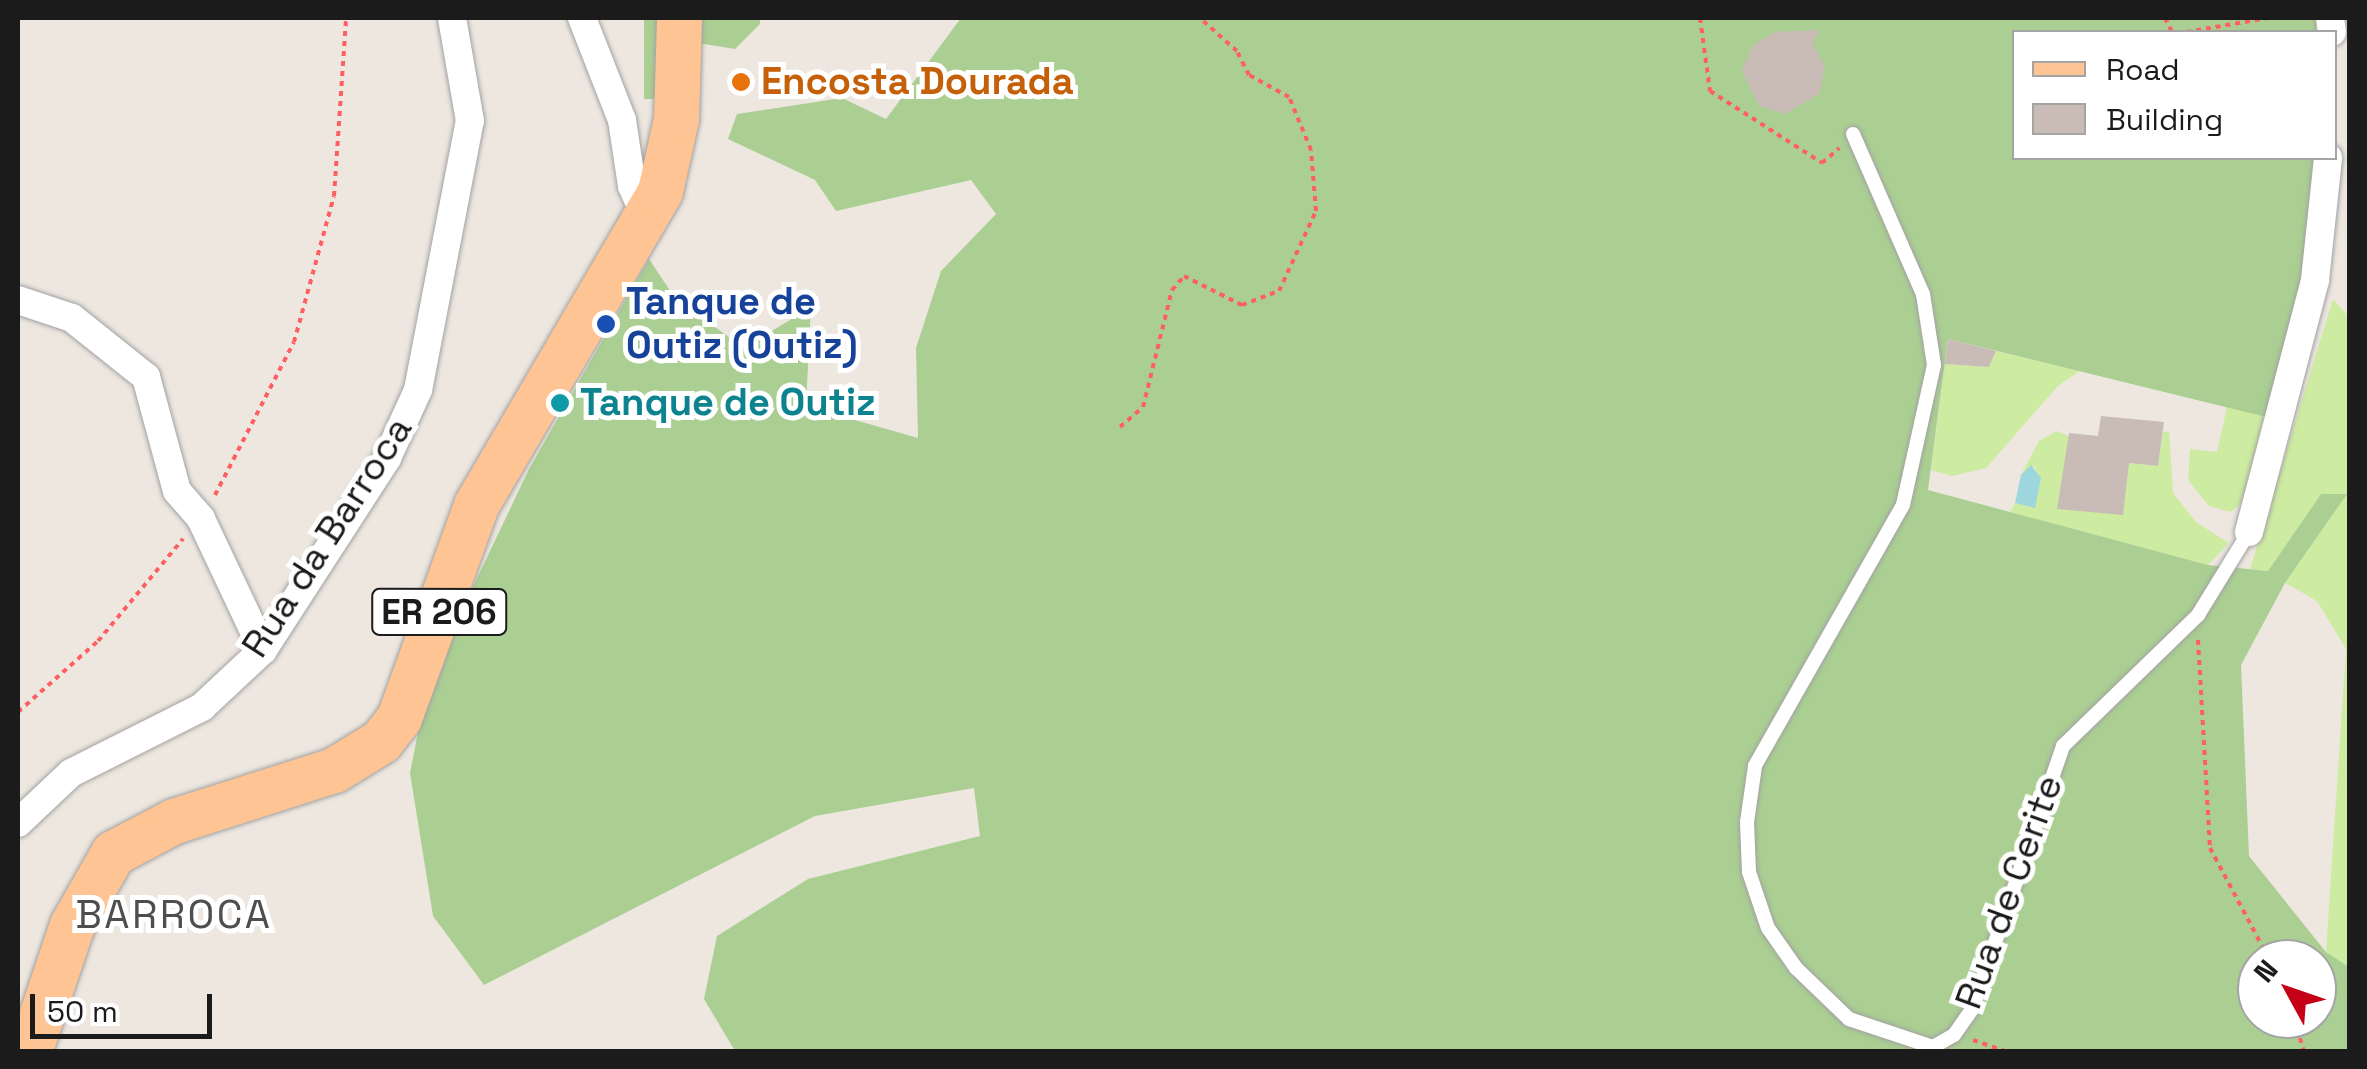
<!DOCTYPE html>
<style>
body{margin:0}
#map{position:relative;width:2367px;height:1069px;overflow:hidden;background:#ede7e0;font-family:"Space Grotesk",sans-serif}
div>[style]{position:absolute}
.grass>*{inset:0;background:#ceeba2}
.forest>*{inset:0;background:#abcf92;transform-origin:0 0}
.water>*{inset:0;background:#9dd6dd}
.building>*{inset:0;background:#c9bcb6}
.path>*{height:4px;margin-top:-2px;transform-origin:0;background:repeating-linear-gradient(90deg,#ff5f61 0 5px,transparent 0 10px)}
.roads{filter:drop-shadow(0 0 2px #a2a2a2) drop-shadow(0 0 2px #a2a2a2)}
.service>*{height:14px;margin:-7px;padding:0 7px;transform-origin:7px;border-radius:7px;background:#fff}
.minor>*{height:28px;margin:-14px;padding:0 14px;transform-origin:14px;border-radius:14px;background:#fff}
.primary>*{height:45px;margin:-22.5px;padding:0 22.5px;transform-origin:22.5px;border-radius:22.5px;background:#ffc493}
.dots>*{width:28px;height:28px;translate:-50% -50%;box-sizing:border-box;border:5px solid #fff;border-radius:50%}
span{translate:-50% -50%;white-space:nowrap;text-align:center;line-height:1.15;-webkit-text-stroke:10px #fff;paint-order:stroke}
.shield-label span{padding:2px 8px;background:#fff;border:2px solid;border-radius:8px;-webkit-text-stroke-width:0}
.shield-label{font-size:35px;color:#1b1b1b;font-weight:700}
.food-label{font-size:38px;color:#c56008;font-weight:700}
.left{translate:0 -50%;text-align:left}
.transit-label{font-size:38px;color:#164399;font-weight:700}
.culture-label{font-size:38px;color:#0d838f;font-weight:700}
.street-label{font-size:38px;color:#1b1b1b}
.neighbourhood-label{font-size:40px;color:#4e4e4e;letter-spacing:2.5px}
.frame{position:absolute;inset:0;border:20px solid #1b1b1b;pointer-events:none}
.legend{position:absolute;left:2012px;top:30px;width:325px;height:130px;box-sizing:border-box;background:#fff;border:2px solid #a4a4a4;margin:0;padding:12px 18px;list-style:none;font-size:30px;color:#1b1b1b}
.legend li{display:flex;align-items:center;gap:20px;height:50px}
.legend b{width:50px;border:2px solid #a4a4a4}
.north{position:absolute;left:2237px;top:939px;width:100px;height:100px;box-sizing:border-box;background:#fff;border:2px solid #a4a4a4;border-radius:50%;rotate:310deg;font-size:28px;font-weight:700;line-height:40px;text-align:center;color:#1b1b1b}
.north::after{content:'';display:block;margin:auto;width:35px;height:45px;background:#c60017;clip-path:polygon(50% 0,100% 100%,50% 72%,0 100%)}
.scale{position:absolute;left:30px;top:994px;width:182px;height:45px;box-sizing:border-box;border:5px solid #1b1b1b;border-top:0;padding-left:12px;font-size:30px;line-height:35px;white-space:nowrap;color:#1b1b1b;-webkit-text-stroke:8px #fff;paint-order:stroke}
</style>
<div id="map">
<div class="grass">
<i style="clip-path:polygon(2333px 299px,2350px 318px,2349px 967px,2326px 952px,2346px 649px,2317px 601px,2285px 583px,2346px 495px,2321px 494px,2268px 571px,2250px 569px)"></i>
<i style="clip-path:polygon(1996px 351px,2080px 371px,2058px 386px,1986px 468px,1952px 476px,1931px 470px,1945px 364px,1989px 367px)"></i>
<i style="clip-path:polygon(2227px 407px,2266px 417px,2241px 504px,2230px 512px,2209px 506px,2188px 480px,2190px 449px,2217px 452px)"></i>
<i style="clip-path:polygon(2057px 431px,2129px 463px,2158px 466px,2163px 432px,2169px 431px,2173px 493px,2197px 523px,2229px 543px,2208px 565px,2010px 512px,2015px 503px,2035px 507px,2036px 466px,2021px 475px,2039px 441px)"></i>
</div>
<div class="forest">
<i style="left:644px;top:18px;width:20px;height:81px"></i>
<i style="clip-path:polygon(698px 18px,760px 18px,760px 24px,735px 49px,698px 43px)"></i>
<i style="clip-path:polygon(evenodd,961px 18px,2316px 18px,2316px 32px,2014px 32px,2014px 158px,2314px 158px,2301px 279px,2266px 417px,1948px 339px,1928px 490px,2208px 565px,2268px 571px,2321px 494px,2347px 494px,2285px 583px,2241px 665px,2249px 856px,2326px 952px,2349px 967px,2349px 1051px,735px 1051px,704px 999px,717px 936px,808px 879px,980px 836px,974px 788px,815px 816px,484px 985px,433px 916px,410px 773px,420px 722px,452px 631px,529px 469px,649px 259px,675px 298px,744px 348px,811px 307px,806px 406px,918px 438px,916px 348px,941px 271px,996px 214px,971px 180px,836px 211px,815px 180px,728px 139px,737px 114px,842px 98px,886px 119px,961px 18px,2257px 959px,2317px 959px,2317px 1019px,2257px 1019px,2257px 959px)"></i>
</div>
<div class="water">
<i style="clip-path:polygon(2031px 465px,2041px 478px,2035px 508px,2015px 503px,2021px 475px)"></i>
</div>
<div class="building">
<i style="clip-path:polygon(1820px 30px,1813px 43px,1825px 68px,1819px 94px,1785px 114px,1759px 106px,1742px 71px,1752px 46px,1775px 32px)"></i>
<i style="clip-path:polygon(1948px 339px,1996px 351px,1989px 367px,1945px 364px)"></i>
<i style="clip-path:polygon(2101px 416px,2164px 422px,2158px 466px,2129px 463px,2123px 515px,2057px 509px,2069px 433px,2098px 436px)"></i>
</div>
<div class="path">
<i style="left:1700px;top:18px;width:74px;rotate:82.2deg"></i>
<i style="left:1710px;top:91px;width:133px;rotate:32.7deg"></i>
<i style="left:1822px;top:163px;width:23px;rotate:-41deg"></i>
<i style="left:2165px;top:18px;width:16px;rotate:63deg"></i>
<i style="left:2186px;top:32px;width:83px;rotate:-9.7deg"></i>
<i style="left:1120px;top:427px;width:30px;rotate:-41deg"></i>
<i style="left:1143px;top:407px;width:121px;rotate:-76.1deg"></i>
<i style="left:1172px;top:290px;width:18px;rotate:-49deg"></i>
<i style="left:1184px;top:276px;width:65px;rotate:26.6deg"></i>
<i style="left:1242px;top:305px;width:40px;rotate:-21deg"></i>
<i style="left:1279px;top:291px;width:88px;rotate:-65.2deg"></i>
<i style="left:1316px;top:211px;width:61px;rotate:-94.7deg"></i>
<i style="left:1311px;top:150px;width:57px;rotate:-112.5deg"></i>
<i style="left:1289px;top:97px;width:46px;rotate:-151.2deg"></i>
<i style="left:1249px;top:75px;width:27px;rotate:-117deg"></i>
<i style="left:1237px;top:51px;width:50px;rotate:-138.3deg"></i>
<i style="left:215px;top:495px;width:172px;rotate:-62.7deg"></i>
<i style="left:294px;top:342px;width:151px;rotate:-74.7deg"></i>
<i style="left:334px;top:196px;width:178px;rotate:-86.1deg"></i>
<i style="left:2198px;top:640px;width:208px;rotate:86.7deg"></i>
<i style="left:2210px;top:848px;width:126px;rotate:62deg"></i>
<i style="left:18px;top:712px;width:107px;rotate:-41.6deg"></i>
<i style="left:98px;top:641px;width:133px;rotate:-50.2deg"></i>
<i style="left:2294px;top:1019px;width:34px;rotate:73deg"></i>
<i style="left:1973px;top:1040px;width:37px;rotate:19deg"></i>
</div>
<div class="roads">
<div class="service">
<i style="left:1853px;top:134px;width:175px;rotate:66.4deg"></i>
<i style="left:1923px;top:294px;width:72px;rotate:81.2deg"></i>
<i style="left:1934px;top:365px;width:143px;rotate:102.5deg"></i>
<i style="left:1903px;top:505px;width:300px;rotate:119.6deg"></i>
<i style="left:1755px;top:766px;width:57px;rotate:98.1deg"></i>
<i style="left:1747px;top:822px;width:50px;rotate:87.7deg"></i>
<i style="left:1749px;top:872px;width:59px;rotate:71.3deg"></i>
<i style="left:1768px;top:928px;width:49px;rotate:55deg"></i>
<i style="left:1796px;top:968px;width:74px;rotate:43.9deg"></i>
<i style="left:1849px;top:1019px;width:89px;rotate:18.4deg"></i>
<i style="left:1933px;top:1047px;width:24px;rotate:-30deg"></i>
<i style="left:1954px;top:1035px;width:32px;rotate:-55deg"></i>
<i style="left:1972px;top:1009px;width:278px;rotate:-70.9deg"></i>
<i style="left:2063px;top:746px;width:188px;rotate:-44.1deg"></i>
<i style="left:2198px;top:615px;width:97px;rotate:-58.4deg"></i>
</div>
<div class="minor">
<i style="left:582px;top:18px;width:110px;rotate:68.6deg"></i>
<i style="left:622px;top:120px;width:67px;rotate:81.4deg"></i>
<i style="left:632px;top:186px;width:36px;rotate:66deg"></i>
<i style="left:2330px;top:18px;width:14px;rotate:82deg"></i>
<i style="left:18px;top:300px;width:57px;rotate:18.4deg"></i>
<i style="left:72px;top:318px;width:95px;rotate:38.6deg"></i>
<i style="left:146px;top:377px;width:118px;rotate:74.8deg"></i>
<i style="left:177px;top:491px;width:37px;rotate:49deg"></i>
<i style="left:201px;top:519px;width:145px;rotate:64.7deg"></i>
<i style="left:2249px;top:532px;width:260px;rotate:-75.3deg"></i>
<i style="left:2315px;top:280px;width:123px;rotate:-83.9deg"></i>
<i style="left:18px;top:823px;width:73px;rotate:-43.3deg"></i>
<i style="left:71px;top:773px;width:147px;rotate:-26.7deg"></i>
<i style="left:202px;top:707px;width:83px;rotate:-43.1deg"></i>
<i style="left:263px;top:650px;width:229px;rotate:-57.1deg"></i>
<i style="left:387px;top:458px;width:75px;rotate:-65.5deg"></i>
<i style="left:418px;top:390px;width:274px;rotate:-79.1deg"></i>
<i style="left:470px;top:121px;width:105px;rotate:-99.9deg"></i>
</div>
<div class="primary">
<i style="left:29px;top:1052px;width:134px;rotate:-71.3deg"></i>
<i style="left:72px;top:925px;width:83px;rotate:-60.3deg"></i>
<i style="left:113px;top:853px;width:69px;rotate:-27.7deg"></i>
<i style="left:174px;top:821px;width:168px;rotate:-17.7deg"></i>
<i style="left:334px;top:770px;width:55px;rotate:-31.7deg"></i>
<i style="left:381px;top:741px;width:29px;rotate:-52deg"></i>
<i style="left:399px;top:718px;width:226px;rotate:-70.1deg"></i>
<i style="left:476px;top:505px;width:364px;rotate:-59.6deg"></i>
<i style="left:660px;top:191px;width:74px;rotate:-77.5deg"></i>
<i style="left:676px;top:119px;width:101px;rotate:-88.3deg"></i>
</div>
</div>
<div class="dots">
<i style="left:741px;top:82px;background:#e8710a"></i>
<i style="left:606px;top:324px;background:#1a4fb4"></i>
<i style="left:560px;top:403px;background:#0f9aa8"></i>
</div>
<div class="shield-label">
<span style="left:439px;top:612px">ER 206</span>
</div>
<div class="food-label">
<span class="left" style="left:761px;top:82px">Encosta Dourada</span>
</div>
<div class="transit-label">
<span class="left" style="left:626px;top:324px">Tanque de<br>Outiz (Outiz)</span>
</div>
<div class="culture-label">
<span class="left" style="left:580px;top:403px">Tanque de Outiz</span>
</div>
<div class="street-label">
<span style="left:327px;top:537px;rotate:-57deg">Rua da Barroca</span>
<span style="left:2009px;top:892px;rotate:-70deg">Rua de Cerite</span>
</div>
<div class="neighbourhood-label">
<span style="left:174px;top:915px">BARROCA</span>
</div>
<div class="frame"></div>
<ul class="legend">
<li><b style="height:12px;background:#ffc493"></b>Road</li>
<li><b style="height:28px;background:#c9bcb6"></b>Building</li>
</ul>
<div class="north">N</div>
<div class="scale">50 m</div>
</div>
